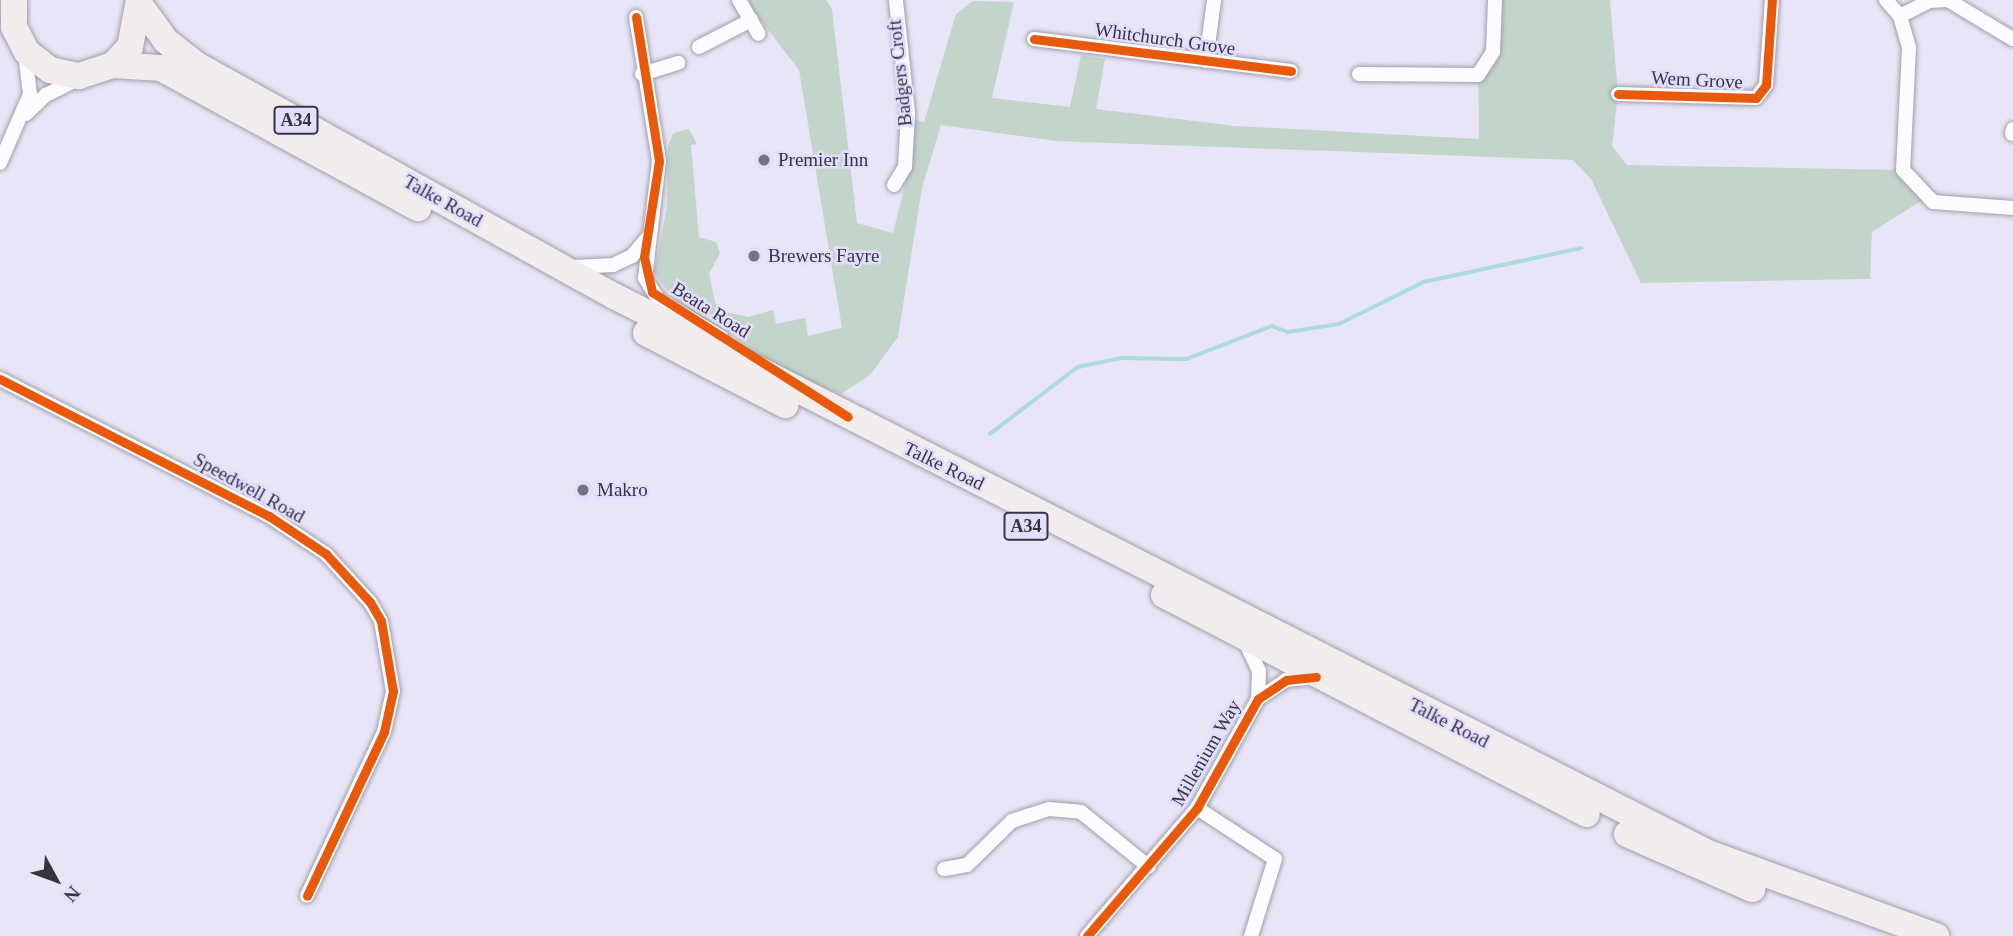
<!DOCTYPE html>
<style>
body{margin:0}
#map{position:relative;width:2013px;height:936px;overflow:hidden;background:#e8e5f6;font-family:"Times New Roman",serif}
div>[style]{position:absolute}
.green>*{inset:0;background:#c3d5cb}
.stream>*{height:3.5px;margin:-1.75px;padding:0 1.75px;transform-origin:1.75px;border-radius:1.75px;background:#acdae0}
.roads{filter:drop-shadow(0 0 2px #a09eab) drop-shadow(0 0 2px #a09eab)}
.street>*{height:14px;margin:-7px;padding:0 7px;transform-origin:7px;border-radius:7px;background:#fcfbfe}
.highway>*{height:26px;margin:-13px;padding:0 13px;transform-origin:13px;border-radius:13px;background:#f3ecec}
.cycleway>*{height:9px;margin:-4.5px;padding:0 4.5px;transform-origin:4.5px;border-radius:4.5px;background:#e8590c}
.dots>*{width:19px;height:19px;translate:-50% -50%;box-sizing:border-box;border:4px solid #e3ddfe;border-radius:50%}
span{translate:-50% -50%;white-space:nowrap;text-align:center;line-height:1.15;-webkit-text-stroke:5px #e3ddfe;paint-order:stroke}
.shield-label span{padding:2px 5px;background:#e3ddfe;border:2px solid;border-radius:5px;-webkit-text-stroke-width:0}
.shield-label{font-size:18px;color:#373441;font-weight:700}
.street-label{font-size:19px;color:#373441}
.poi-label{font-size:19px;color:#373441}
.left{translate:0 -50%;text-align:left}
.north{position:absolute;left:21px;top:845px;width:70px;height:70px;-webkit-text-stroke:5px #e3ddfe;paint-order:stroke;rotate:131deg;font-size:19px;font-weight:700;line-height:28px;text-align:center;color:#373441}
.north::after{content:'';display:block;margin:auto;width:24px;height:32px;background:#373441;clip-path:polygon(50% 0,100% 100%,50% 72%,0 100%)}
</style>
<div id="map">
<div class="green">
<i style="clip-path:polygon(745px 0,826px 0,832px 9px,857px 223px,893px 233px,909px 169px,911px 119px,924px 122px,956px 14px,973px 1px,1014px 2px,992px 98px,1070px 107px,1081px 55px,1105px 59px,1096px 109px,1235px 126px,1479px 139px,1478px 75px,1485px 68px,1495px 0,1610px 0,1618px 94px,1612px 146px,1627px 165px,1903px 170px,1927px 197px,1872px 232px,1870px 279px,1641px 283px,1591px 179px,1573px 160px,1056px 141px,941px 125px,922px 188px,898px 337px,870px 375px,841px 394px,791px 375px,674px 299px,654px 273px,667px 207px,668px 146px,673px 133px,689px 129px,697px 144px,691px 145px,699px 237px,716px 242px,720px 253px,709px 274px,717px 310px,748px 317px,773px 310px,776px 324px,805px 318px,808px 336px,842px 328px,799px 70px)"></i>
</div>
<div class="stream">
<i style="left:990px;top:434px;width:111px;rotate:-37.3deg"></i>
<i style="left:1078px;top:367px;width:44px;rotate:-11.8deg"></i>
<i style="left:1121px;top:358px;width:66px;rotate:0.9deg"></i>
<i style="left:1187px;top:359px;width:91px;rotate:-21.2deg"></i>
<i style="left:1272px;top:326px;width:17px;rotate:21deg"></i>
<i style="left:1288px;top:332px;width:52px;rotate:-8.9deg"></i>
<i style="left:1339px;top:324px;width:95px;rotate:-26.3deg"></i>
<i style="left:1424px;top:282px;width:161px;rotate:-12.2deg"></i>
</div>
<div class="roads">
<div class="street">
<i style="left:739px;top:0;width:39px;rotate:60deg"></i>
<i style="left:1886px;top:0;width:21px;rotate:49deg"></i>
<i style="left:1900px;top:16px;width:33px;rotate:74deg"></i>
<i style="left:1909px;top:48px;width:122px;rotate:92.8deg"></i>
<i style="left:1903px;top:170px;width:44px;rotate:46.8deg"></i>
<i style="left:1933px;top:202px;width:80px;rotate:4.3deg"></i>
<i style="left:1900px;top:16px;width:33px;rotate:-27deg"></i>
<i style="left:1929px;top:1px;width:19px;rotate:-3deg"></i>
<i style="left:1948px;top:0;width:76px;rotate:31deg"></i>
<i style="left:636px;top:17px;width:146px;rotate:80.9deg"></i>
<i style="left:659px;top:161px;width:118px;rotate:96.8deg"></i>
<i style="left:645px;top:278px;width:25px;rotate:58deg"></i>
<i style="left:658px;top:299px;width:74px;rotate:31.1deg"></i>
<i style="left:1034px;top:39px;width:259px;rotate:7.1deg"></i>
<i style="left:699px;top:47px;width:59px;rotate:-27.4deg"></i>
<i style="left:1206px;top:61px;width:62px;rotate:-82.5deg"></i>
<i style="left:642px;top:74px;width:38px;rotate:-17deg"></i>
<i style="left:1359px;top:74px;width:119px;rotate:0.5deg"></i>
<i style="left:1478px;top:75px;width:27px;rotate:-57deg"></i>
<i style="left:1493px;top:52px;width:52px;rotate:-87.8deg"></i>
<i style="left:1618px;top:94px;width:138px;rotate:1.7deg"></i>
<i style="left:1756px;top:98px;width:16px;rotate:-52deg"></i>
<i style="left:1766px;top:85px;width:85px;rotate:-86deg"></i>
<i style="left:26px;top:114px;width:28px;rotate:-44deg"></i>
<i style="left:46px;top:95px;width:36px;rotate:-27deg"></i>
<i style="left:2012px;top:134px;width:5px;rotate:-79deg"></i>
<i style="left:0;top:163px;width:75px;rotate:-66.5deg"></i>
<i style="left:30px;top:94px;width:39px;rotate:-97deg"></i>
<i style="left:894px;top:185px;width:21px;rotate:-59deg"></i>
<i style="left:905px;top:167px;width:54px;rotate:-86.8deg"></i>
<i style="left:908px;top:113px;width:114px;rotate:-96.1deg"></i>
<i style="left:574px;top:267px;width:39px;rotate:-3deg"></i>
<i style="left:613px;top:265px;width:21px;rotate:-25deg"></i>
<i style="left:632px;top:256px;width:23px;rotate:-50deg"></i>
<i style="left:0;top:379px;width:302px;rotate:27deg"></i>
<i style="left:269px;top:516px;width:69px;rotate:33.7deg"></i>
<i style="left:326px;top:554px;width:65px;rotate:47.5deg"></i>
<i style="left:370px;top:602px;width:22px;rotate:60deg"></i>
<i style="left:381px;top:621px;width:71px;rotate:80.3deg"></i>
<i style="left:393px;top:691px;width:42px;rotate:102.4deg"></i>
<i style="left:384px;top:732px;width:181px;rotate:115.2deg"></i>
<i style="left:1245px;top:641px;width:33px;rotate:65deg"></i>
<i style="left:1259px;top:671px;width:28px;rotate:92deg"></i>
<i style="left:1197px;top:808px;width:93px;rotate:33.2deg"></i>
<i style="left:1275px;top:859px;width:81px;rotate:107.3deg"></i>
<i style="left:944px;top:869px;width:23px;rotate:-10deg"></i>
<i style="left:967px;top:865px;width:63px;rotate:-44.4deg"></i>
<i style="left:1012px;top:821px;width:39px;rotate:-18deg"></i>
<i style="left:1049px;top:809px;width:32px;rotate:5deg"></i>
<i style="left:1081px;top:812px;width:87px;rotate:39deg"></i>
<i style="left:1087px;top:936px;width:169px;rotate:-49.3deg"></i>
<i style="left:1197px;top:808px;width:125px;rotate:-60.8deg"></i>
<i style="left:1258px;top:699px;width:34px;rotate:-34deg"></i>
<i style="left:1286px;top:680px;width:27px;rotate:-6deg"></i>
</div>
<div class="highway">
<i style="left:14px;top:0;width:27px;rotate:90deg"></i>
<i style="left:14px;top:27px;width:28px;rotate:63deg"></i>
<i style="left:27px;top:52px;width:29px;rotate:38deg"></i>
<i style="left:50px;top:70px;width:30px;rotate:12deg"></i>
<i style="left:79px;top:76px;width:36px;rotate:-18deg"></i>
<i style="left:113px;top:65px;width:25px;rotate:-47deg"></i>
<i style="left:130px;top:47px;width:48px;rotate:-79.2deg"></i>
<i style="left:140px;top:5px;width:44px;rotate:54.2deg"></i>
<i style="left:166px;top:41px;width:39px;rotate:38deg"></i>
<i style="left:197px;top:65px;width:477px;rotate:29deg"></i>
<i style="left:614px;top:296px;width:1228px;rotate:26.98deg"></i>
<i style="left:1708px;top:853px;width:243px;rotate:20deg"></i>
<i style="left:113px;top:65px;width:48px;rotate:3.6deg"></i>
<i style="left:161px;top:68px;width:293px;rotate:28.6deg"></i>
<i style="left:646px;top:333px;width:157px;rotate:27.4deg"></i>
<i style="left:1164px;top:595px;width:476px;rotate:27.4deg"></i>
<i style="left:1627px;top:834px;width:137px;rotate:23.7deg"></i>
</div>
</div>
<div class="cycleway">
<i style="left:636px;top:17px;width:146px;rotate:80.9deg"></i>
<i style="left:659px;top:161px;width:97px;rotate:98.9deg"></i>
<i style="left:644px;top:257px;width:36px;rotate:77deg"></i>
<i style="left:652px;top:292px;width:232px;rotate:32.5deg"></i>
<i style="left:1034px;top:39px;width:259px;rotate:7.1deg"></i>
<i style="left:1618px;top:94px;width:138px;rotate:1.7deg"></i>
<i style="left:1756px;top:98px;width:16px;rotate:-52deg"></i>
<i style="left:1766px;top:85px;width:85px;rotate:-86deg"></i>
<i style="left:0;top:379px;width:302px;rotate:27deg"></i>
<i style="left:269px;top:516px;width:69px;rotate:33.7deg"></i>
<i style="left:326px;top:554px;width:65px;rotate:47.5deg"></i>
<i style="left:370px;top:602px;width:22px;rotate:60deg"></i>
<i style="left:381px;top:621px;width:71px;rotate:80.3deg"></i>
<i style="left:393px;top:691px;width:42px;rotate:102.4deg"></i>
<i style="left:384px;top:732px;width:181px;rotate:115.2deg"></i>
<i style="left:1087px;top:936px;width:169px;rotate:-49.3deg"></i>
<i style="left:1197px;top:808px;width:125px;rotate:-60.8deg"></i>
<i style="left:1258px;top:699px;width:34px;rotate:-34deg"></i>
<i style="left:1286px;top:680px;width:30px;rotate:-6deg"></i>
</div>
<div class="dots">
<i style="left:764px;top:160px;background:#757280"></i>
<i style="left:754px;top:256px;background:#757280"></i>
<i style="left:583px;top:490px;background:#757280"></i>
</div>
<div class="shield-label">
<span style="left:296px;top:120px">A34</span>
<span style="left:1026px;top:526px">A34</span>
</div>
<div class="street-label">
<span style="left:1165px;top:39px;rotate:8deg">Whitchurch Grove</span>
<span style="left:900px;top:73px;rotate:-96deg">Badgers Croft</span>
<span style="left:1697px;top:80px;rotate:3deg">Wem Grove</span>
<span style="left:443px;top:201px;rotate:29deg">Talke Road</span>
<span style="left:711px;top:310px;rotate:32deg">Beata Road</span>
<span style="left:944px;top:466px;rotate:26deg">Talke Road</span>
<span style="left:249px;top:488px;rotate:29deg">Speedwell Road</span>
<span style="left:1449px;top:723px;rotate:27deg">Talke Road</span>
<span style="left:1206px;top:753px;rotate:-60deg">Millenium Way</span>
</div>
<div class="poi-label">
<span class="left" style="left:778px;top:160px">Premier Inn</span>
<span class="left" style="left:768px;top:256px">Brewers Fayre</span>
<span class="left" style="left:597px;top:490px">Makro</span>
</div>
<div class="north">N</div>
</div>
